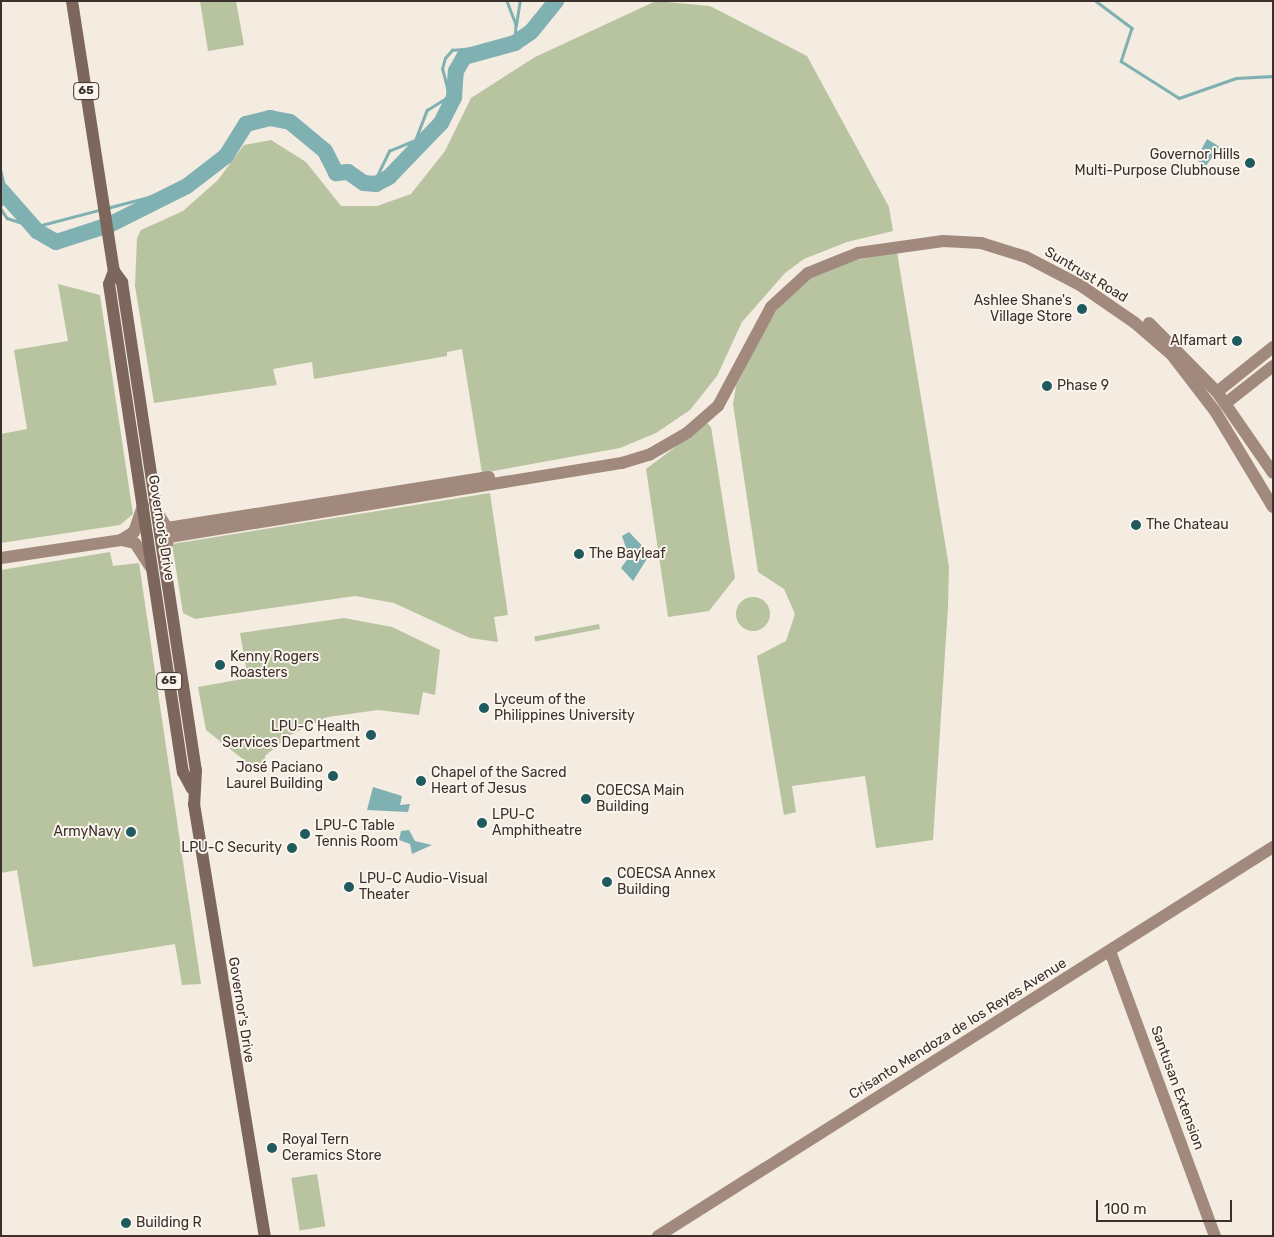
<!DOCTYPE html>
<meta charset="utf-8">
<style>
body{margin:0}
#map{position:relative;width:1274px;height:1237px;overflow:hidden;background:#f4ebe1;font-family:Rubik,sans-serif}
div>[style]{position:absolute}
.green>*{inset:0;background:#b8c4a0;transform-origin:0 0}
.round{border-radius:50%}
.water>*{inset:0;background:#7fb0b2}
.stream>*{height:2.5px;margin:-1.25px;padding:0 1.25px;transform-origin:1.25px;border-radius:1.25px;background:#7fb0b2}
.river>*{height:16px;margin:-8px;padding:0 8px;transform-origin:8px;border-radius:8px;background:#7fb0b2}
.secondary>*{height:12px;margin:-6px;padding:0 6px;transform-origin:6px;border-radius:6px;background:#a18a7d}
.primary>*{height:12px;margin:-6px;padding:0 6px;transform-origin:6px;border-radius:6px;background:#7d675c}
.dots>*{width:14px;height:14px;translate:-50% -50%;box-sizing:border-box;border:2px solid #fbf5ee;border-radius:50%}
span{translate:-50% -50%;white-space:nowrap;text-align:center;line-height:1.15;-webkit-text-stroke:4px #fbf5ee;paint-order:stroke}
.shield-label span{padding:1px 4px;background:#fbf5ee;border:1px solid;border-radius:4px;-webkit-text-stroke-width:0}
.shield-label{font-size:12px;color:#3b302b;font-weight:700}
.poi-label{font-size:14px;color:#3b302b}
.right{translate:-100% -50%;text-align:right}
.left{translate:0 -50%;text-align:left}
.street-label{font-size:14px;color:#3b302b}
.frame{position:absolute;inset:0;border:2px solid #3b302b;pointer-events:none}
.scale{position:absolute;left:1096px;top:1200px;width:136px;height:22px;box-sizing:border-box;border:2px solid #3b302b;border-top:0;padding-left:6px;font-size:15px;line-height:18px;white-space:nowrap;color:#3b302b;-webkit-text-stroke:4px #fbf5ee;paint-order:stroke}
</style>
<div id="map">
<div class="green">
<i style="clip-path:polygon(200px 1px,236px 1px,244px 45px,208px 51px)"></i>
<i style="clip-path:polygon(656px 1px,710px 6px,807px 56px,889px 207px,893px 231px,847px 242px,804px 259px,785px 273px,742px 322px,717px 376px,690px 410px,656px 433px,620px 448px,482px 473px,462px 349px,447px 352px,447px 356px,314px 379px,312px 362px,273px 369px,277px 385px,154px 403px,135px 286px,137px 238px,141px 230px,183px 211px,218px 180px,244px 145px,271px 140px,306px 162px,341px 206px,377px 206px,411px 194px,445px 151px,471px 98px,535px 57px)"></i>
<i style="clip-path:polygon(897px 252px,949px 567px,948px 607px,933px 840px,876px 848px,865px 776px,792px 786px,796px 812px,784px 815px,757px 656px,786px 641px,795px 614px,784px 589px,758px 572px,733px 404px,736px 386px,760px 336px,782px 302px,815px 275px,846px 262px)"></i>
<i style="clip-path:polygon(58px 284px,100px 295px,133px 514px,120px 525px,1px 543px,1px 434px,27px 429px,14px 350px,68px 341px)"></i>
<i style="clip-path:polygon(707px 423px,711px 427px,735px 578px,709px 611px,668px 617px,646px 469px)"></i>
<i style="clip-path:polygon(490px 493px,508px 615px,494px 617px,498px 642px,470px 638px,394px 603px,355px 596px,195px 619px,183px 613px,172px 544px)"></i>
<i style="clip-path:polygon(110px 552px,113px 566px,139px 563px,201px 984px,182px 985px,175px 944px,33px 967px,17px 870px,1px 873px,1px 570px)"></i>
<i class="round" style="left:736px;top:597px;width:34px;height:34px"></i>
<i style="clip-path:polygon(344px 618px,392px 627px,440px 650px,435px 695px,423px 692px,419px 715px,378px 710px,328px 717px,290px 735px,265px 756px,265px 766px,254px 768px,206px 730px,198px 687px,248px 678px,240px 633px)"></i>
<i style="left:599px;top:624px;width:5px;height:66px;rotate:79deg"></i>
<i style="left:317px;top:1174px;width:53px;height:26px;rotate:81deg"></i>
</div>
<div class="water">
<i style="clip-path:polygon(1207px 139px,1220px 147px,1205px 167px,1196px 159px)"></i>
<i style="clip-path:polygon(629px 532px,650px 554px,633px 581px,621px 568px,629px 557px,622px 536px)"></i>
<i style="clip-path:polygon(373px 787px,402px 796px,400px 805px,410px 804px,408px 812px,367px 810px)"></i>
<i style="clip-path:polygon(409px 830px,415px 841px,432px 845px,412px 854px,410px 844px,399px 840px,401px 831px)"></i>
</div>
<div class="stream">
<i style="left:507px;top:1px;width:26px;rotate:69deg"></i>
<i style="left:516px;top:25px;width:18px;rotate:93deg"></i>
<i style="left:1096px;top:1px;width:45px;rotate:36.9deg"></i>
<i style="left:1132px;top:28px;width:35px;rotate:108deg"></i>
<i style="left:1121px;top:61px;width:69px;rotate:32.5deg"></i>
<i style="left:1179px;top:98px;width:60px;rotate:-19.3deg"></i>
<i style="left:1236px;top:78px;width:37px;rotate:-3deg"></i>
<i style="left:516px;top:25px;width:24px;rotate:-81deg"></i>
<i style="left:451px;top:104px;width:36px;rotate:-104deg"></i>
<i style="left:442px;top:69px;width:11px;rotate:-75deg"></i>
<i style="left:445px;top:58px;width:11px;rotate:-49deg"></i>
<i style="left:452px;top:50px;width:43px;rotate:-5.3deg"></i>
<i style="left:416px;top:138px;width:30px;rotate:-69deg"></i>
<i style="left:427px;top:110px;width:26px;rotate:-32deg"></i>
<i style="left:449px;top:96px;width:13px;rotate:-61deg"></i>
<i style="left:1px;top:171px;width:26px;rotate:77deg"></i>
<i style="left:7px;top:196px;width:12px;rotate:121deg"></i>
<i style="left:373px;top:184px;width:37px;rotate:-64deg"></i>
<i style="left:389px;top:151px;width:47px;rotate:-22.7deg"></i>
<i style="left:107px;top:208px;width:79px;rotate:-14.7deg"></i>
<i style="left:1px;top:209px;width:11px;rotate:56deg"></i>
<i style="left:7px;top:218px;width:28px;rotate:18deg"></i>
<i style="left:34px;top:227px;width:67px;rotate:-14.7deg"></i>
</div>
<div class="river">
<i style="left:1px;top:190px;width:55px;rotate:48.7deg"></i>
<i style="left:37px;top:231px;width:22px;rotate:30deg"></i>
<i style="left:56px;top:242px;width:56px;rotate:-17.8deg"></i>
<i style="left:109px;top:225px;width:87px;rotate:-26.6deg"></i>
<i style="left:187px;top:186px;width:49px;rotate:-37.6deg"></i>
<i style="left:226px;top:156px;width:38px;rotate:-58deg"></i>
<i style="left:246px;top:124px;width:25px;rotate:-14deg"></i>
<i style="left:270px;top:118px;width:20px;rotate:11deg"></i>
<i style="left:290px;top:122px;width:45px;rotate:39.6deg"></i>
<i style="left:325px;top:151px;width:25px;rotate:63deg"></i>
<i style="left:336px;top:173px;width:12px;rotate:-5deg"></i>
<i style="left:348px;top:172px;width:19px;rotate:35deg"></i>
<i style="left:364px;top:183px;width:12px;rotate:5deg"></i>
<i style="left:376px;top:184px;width:15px;rotate:-28deg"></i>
<i style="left:389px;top:177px;width:75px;rotate:-46.1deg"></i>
<i style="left:441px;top:123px;width:29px;rotate:-63deg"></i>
<i style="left:454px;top:97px;width:26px;rotate:-86deg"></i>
<i style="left:456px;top:71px;width:16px;rotate:-60deg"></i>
<i style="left:464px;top:57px;width:53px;rotate:-15.4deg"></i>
<i style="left:515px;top:43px;width:19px;rotate:-35deg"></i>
<i style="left:531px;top:32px;width:40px;rotate:-51deg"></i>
</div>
<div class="secondary">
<i style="left:1149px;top:323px;width:97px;rotate:45.4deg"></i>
<i style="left:1217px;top:392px;width:98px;rotate:55.3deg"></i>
<i style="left:1217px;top:392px;width:72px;rotate:-38.8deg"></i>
<i style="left:1226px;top:403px;width:60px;rotate:-38.2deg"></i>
<i style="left:158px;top:514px;width:17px;rotate:57deg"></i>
<i style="left:167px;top:528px;width:326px;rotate:-9deg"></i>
<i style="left:121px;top:540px;width:14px;rotate:12deg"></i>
<i style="left:135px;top:543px;width:27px;rotate:57deg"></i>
<i style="left:164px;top:553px;width:17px;rotate:-73deg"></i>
<i style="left:169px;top:537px;width:459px;rotate:-9.3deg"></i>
<i style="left:622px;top:463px;width:28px;rotate:-17deg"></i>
<i style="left:649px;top:455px;width:44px;rotate:-30.1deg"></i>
<i style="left:687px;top:433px;width:41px;rotate:-41.1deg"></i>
<i style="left:718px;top:406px;width:112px;rotate:-61.8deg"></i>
<i style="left:771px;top:307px;width:50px;rotate:-42.6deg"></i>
<i style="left:808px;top:273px;width:54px;rotate:-21.8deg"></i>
<i style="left:858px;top:253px;width:86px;rotate:-8deg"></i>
<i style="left:943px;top:241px;width:38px;rotate:3deg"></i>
<i style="left:981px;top:243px;width:47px;rotate:17.3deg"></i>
<i style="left:1026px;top:257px;width:61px;rotate:27.4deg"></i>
<i style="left:1080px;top:285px;width:67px;rotate:34.6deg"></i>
<i style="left:1135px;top:323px;width:49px;rotate:40.9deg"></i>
<i style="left:1172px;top:355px;width:71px;rotate:52.5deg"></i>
<i style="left:1215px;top:411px;width:112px;rotate:58.9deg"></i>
<i style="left:1px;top:558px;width:121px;rotate:-8.5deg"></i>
<i style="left:121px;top:540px;width:15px;rotate:-32deg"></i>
<i style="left:134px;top:532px;width:28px;rotate:-71deg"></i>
<i style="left:1110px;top:951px;width:304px;rotate:69.8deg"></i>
<i style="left:658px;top:1236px;width:728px;rotate:-32.31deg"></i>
</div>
<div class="primary">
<i style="left:72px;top:1px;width:273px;rotate:81.2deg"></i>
<i style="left:114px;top:271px;width:14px;rotate:54deg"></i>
<i style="left:122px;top:282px;width:494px;rotate:81.4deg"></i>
<i style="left:196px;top:770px;width:34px;rotate:93deg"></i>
<i style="left:194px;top:804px;width:438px;rotate:80.7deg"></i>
<i style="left:114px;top:271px;width:14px;rotate:111deg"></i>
<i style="left:109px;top:284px;width:494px;rotate:81.4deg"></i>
<i style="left:183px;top:772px;width:19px;rotate:62deg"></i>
</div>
<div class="dots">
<i style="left:1250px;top:163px;background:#1f5a5e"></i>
<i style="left:1082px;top:309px;background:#1f5a5e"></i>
<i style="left:1237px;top:341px;background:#1f5a5e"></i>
<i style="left:1047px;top:386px;background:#1f5a5e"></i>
<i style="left:1136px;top:525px;background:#1f5a5e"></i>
<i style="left:579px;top:554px;background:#1f5a5e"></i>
<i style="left:220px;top:665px;background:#1f5a5e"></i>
<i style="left:484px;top:708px;background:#1f5a5e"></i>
<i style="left:371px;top:735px;background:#1f5a5e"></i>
<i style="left:333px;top:776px;background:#1f5a5e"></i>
<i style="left:421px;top:781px;background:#1f5a5e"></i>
<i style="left:586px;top:799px;background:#1f5a5e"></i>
<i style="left:482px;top:823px;background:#1f5a5e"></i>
<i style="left:131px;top:832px;background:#1f5a5e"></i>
<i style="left:305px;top:834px;background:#1f5a5e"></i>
<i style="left:292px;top:848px;background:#1f5a5e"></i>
<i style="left:607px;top:882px;background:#1f5a5e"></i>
<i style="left:349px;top:887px;background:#1f5a5e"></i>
<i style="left:272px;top:1148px;background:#1f5a5e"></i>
<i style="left:126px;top:1223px;background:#1f5a5e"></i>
</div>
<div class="shield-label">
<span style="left:86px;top:91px">65</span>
<span style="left:169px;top:681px">65</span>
</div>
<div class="poi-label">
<span class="right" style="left:1240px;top:163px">Governor Hills<br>Multi-Purpose Clubhouse</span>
<span class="right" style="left:1072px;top:309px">Ashlee Shane's<br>Village Store</span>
<span class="right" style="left:1227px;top:341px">Alfamart</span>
<span class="left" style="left:1057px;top:386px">Phase 9</span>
<span class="left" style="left:1146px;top:525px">The Chateau</span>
<span class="left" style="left:589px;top:554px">The Bayleaf</span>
<span class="left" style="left:230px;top:665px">Kenny Rogers<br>Roasters</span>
<span class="left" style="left:494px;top:708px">Lyceum of the<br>Philippines University</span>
<span class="right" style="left:360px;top:735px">LPU-C Health<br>Services Department</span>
<span class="right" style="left:323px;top:776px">José Paciano<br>Laurel Building</span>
<span class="left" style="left:431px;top:781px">Chapel of the Sacred<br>Heart of Jesus</span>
<span class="left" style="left:596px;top:799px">COECSA Main<br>Building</span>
<span class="left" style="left:492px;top:823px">LPU-C<br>Amphitheatre</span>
<span class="left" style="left:315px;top:834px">LPU-C Table<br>Tennis Room</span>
<span class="right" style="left:121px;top:832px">ArmyNavy</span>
<span class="right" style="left:282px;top:848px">LPU-C Security</span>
<span class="left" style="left:617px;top:882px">COECSA Annex<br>Building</span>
<span class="left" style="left:359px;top:887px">LPU-C Audio-Visual<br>Theater</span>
<span class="left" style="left:282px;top:1148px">Royal Tern<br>Ceramics Store</span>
<span class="left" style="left:136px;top:1223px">Building R</span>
</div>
<div class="street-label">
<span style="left:1086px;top:275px;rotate:31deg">Suntrust Road</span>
<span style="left:161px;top:528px;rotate:81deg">Governor's Drive</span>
<span style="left:241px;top:1010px;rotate:81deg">Governor's Drive</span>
<span style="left:958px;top:1029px;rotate:-32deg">Crisanto Mendoza de los Reyes Avenue</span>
<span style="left:1177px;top:1088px;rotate:70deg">Santusan Extension</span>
</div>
<div class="frame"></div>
<div class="scale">100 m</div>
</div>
